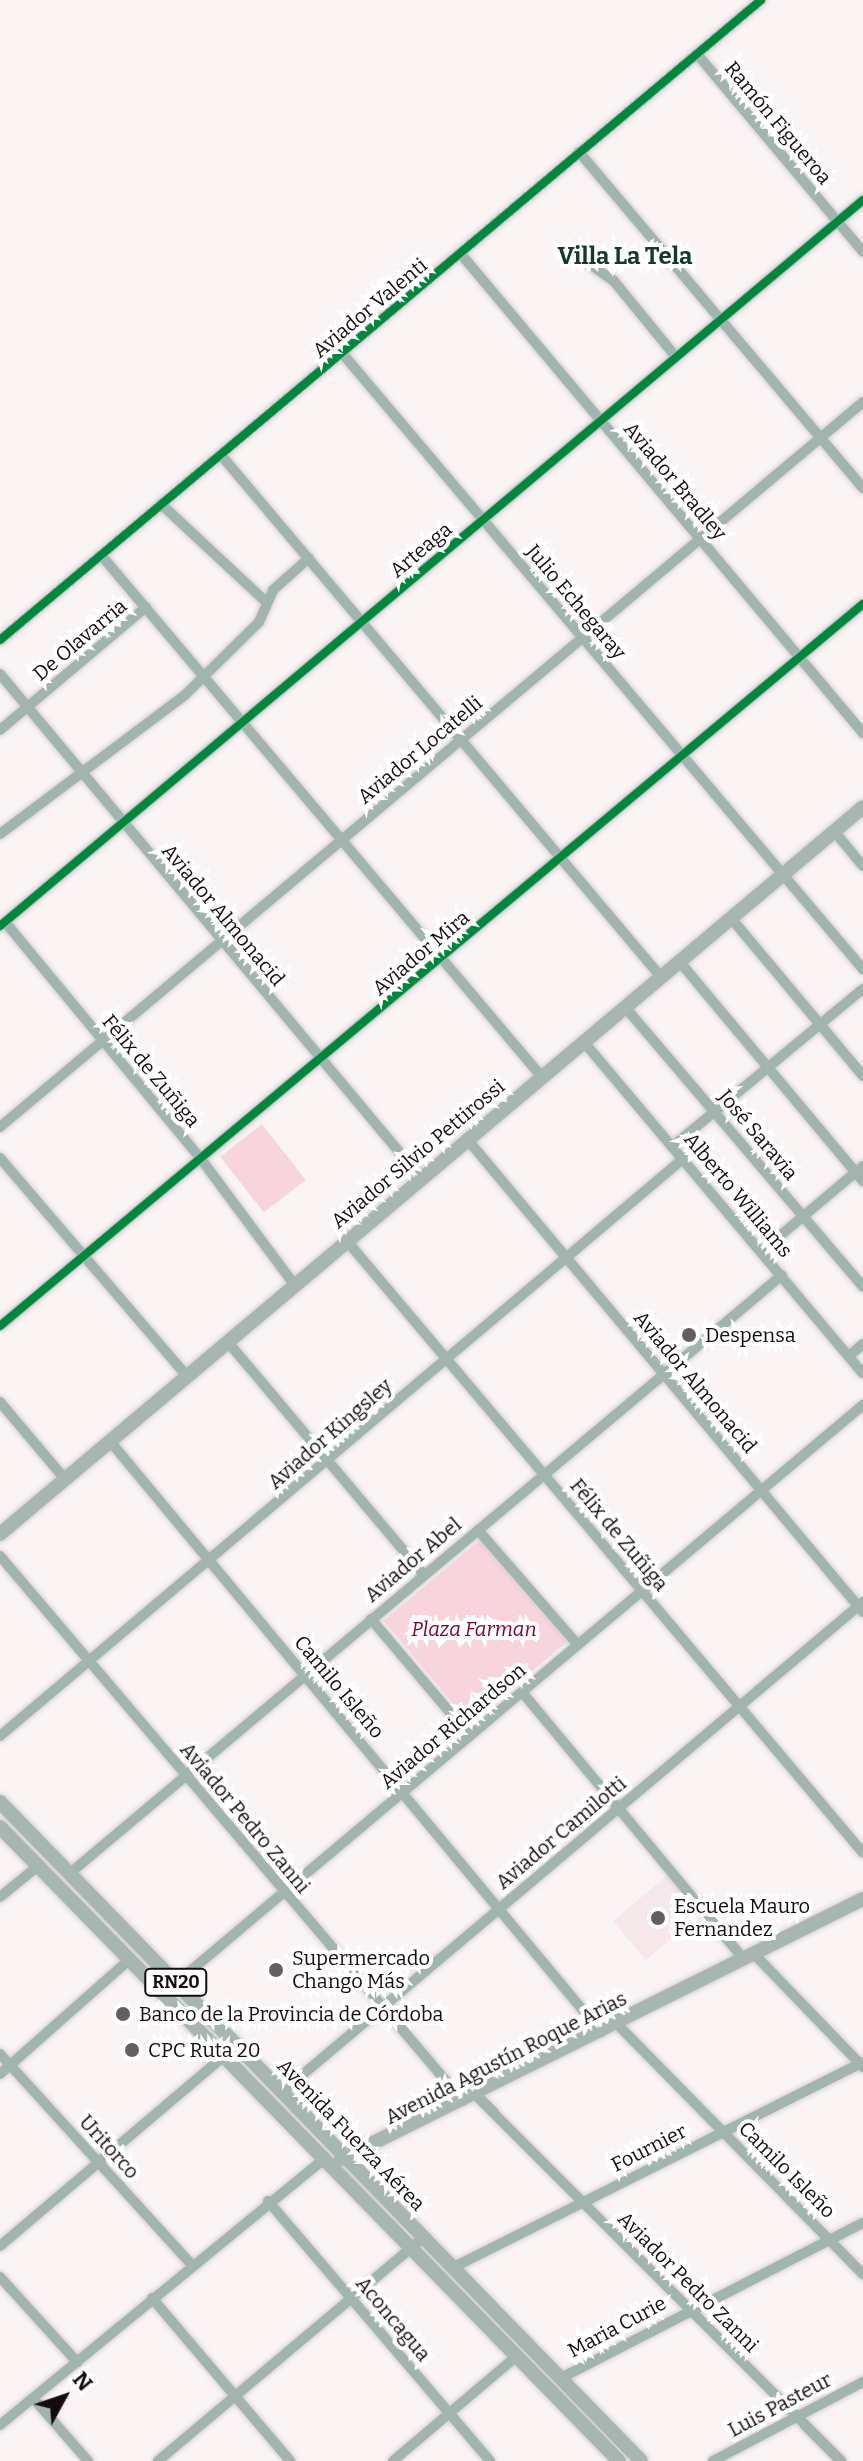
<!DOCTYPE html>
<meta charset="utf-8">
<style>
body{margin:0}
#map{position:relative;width:863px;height:2461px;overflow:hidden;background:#faf4f5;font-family:Bitter,serif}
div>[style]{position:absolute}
.built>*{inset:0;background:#f6e7ea;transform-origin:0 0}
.green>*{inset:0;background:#f8d5dc;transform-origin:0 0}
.roads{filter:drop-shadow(0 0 2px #d5d0d1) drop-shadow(0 0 2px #d5d0d1)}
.minor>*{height:10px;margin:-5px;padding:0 5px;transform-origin:5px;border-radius:5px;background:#a2b4af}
.major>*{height:14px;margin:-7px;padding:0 7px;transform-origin:7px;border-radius:7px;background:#a8b6b3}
.cycleway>*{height:8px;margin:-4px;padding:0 4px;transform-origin:4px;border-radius:4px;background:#00873e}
.dots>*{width:22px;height:22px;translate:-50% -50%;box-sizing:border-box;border:4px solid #fff;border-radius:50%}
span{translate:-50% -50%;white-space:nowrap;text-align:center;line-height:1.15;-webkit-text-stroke:8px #fff;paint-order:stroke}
.shield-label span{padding:2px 6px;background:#fff;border:2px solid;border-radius:6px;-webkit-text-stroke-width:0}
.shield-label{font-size:18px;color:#150b0d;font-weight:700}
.street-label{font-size:20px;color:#150b0d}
.poi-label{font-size:20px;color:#150b0d}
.left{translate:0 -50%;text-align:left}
.park-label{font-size:20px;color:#7c0036;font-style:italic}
.quarter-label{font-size:24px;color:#17372f;font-weight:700}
.north{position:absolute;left:24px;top:2357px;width:80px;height:80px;-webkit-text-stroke:6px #fff;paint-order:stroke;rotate:50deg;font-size:22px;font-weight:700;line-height:32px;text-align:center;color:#150b0d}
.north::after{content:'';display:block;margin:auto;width:28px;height:36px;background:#150b0d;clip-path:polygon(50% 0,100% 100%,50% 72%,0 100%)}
</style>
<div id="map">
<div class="built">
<i style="left:669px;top:1874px;width:51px;height:73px;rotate:50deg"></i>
</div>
<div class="green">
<i style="left:262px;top:1124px;width:71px;height:53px;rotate:52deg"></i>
<i style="left:481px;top:1539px;width:134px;height:127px;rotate:50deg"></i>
</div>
<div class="roads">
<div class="minor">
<i style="left:697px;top:54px;width:258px;rotate:50deg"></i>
<i style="left:579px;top:152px;width:440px;rotate:49.8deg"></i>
<i style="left:460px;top:253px;width:627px;rotate:49.98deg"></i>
<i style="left:584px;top:260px;width:35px;rotate:35deg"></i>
<i style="left:613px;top:280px;width:99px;rotate:50.7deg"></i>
<i style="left:342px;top:353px;width:807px;rotate:49.78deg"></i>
<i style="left:221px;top:455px;width:683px;rotate:49.87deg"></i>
<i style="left:161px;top:504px;width:144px;rotate:43deg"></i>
<i style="left:101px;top:555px;width:682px;rotate:49.82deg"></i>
<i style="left:0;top:640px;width:994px;rotate:-40.06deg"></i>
<i style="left:0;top:674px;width:657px;rotate:50.13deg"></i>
<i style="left:0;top:730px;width:191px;rotate:-40.1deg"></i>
<i style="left:834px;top:831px;width:45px;rotate:50.4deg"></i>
<i style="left:0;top:834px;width:231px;rotate:-36.9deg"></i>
<i style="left:185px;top:695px;width:104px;rotate:-44.6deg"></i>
<i style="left:259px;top:622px;width:35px;rotate:-66deg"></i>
<i style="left:273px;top:590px;width:48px;rotate:-41.6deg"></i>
<i style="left:731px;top:918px;width:206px;rotate:50.1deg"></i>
<i style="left:5px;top:922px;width:308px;rotate:50.4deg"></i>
<i style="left:201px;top:1159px;width:156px;rotate:53.4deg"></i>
<i style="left:0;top:926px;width:1128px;rotate:-40.07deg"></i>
<i style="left:679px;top:961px;width:287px;rotate:50.1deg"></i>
<i style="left:625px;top:1007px;width:367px;rotate:49.6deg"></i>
<i style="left:583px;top:1041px;width:434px;rotate:49.9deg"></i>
<i style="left:0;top:1127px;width:1127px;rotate:-40.03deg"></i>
<i style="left:467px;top:1139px;width:617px;rotate:50.06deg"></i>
<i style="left:673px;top:1146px;width:246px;rotate:-39.6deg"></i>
<i style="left:0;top:1158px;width:286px;rotate:49.4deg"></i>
<i style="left:347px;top:1241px;width:800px;rotate:49.86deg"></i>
<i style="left:762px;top:1251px;width:132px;rotate:-40.1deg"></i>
<i style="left:0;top:1326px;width:1125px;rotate:-39.92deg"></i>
<i style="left:227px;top:1341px;width:306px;rotate:49.9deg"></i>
<i style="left:849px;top:1356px;width:18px;rotate:-41deg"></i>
<i style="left:0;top:1402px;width:99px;rotate:49.9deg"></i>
<i style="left:109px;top:1440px;width:770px;rotate:50.27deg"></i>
<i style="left:478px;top:1530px;width:152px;rotate:49deg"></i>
<i style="left:0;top:1556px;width:715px;rotate:49.65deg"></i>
<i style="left:371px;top:1619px;width:153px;rotate:49.8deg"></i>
<i style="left:522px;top:1692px;width:347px;rotate:50.3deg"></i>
<i style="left:0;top:1736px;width:896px;rotate:-40.2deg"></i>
<i style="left:69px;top:1874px;width:931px;rotate:-40.03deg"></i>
<i style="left:0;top:1897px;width:49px;rotate:-39.2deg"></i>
<i style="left:754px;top:1954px;width:157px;rotate:46deg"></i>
<i style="left:176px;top:1983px;width:898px;rotate:-40.08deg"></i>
<i style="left:617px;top:2024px;width:351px;rotate:45.5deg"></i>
<i style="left:0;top:2054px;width:285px;rotate:47.7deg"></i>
<i style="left:0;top:2074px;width:174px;rotate:-41.5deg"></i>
<i style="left:282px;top:2092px;width:760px;rotate:-40.14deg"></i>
<i style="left:476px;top:2095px;width:517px;rotate:45.08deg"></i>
<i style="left:268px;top:2201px;width:342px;rotate:49.5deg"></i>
<i style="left:0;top:2246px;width:294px;rotate:-40.3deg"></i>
<i style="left:452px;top:2268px;width:460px;rotate:-26.6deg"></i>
<i style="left:0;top:2277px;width:115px;rotate:47.8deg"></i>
<i style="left:152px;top:2298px;width:214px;rotate:49.7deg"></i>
<i style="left:561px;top:2378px;width:339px;rotate:-27.2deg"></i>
<i style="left:33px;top:2398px;width:84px;rotate:48.9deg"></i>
<i style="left:0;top:2425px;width:421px;rotate:-39.4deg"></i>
<i style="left:158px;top:2461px;width:346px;rotate:-40.1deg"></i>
<i style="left:393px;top:2461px;width:162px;rotate:-40.3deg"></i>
<i style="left:713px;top:2461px;width:170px;rotate:-27.8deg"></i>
</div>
<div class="major">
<i style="left:0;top:1534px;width:1128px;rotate:-40.11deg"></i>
<i style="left:0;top:1802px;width:919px;rotate:45.79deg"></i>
<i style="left:0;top:1827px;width:886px;rotate:45.69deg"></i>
<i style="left:341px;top:2159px;width:583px;rotate:-26.48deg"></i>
</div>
</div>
<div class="cycleway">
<i style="left:0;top:640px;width:994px;rotate:-40.06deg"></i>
<i style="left:0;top:926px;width:1128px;rotate:-40.07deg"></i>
<i style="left:0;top:1326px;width:1125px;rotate:-39.92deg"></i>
</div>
<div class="dots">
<i style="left:689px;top:1335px;background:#655d5e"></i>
<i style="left:658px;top:1918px;background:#655d5e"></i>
<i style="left:276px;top:1970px;background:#655d5e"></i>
<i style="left:123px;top:2014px;background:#655d5e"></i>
<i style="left:132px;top:2050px;background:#655d5e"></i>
</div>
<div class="shield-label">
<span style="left:176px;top:1982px">RN20</span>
</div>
<div class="street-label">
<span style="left:778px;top:123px;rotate:50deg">Ramón Figueroa</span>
<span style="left:370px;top:308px;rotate:-40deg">Aviador Valenti</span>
<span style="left:675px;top:481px;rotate:50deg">Aviador Bradley</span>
<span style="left:421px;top:550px;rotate:-40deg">Arteaga</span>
<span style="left:576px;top:602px;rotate:50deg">Julio Echegaray</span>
<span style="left:80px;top:640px;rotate:-40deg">De Olavarria</span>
<span style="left:420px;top:750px;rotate:-40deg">Aviador Locatelli</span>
<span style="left:223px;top:915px;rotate:50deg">Aviador Almonacid</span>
<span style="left:421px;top:953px;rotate:-40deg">Aviador Mira</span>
<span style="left:151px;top:1071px;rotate:50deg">Félix de Zuñiga</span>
<span style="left:758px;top:1135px;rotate:50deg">José Saravia</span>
<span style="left:418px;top:1154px;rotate:-40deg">Aviador Silvio Pettirossi</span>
<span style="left:738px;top:1195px;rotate:50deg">Alberto Williams</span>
<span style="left:695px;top:1382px;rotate:50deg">Aviador Almonacid</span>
<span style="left:330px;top:1434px;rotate:-41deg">Aviador Kingsley</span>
<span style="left:619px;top:1535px;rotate:50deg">Félix de Zuñiga</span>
<span style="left:413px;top:1560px;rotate:-40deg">Aviador Abel</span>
<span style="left:339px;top:1687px;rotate:50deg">Camilo Isleño</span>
<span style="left:453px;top:1726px;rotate:-40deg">Aviador Richardson</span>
<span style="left:245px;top:1818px;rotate:50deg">Aviador Pedro Zanni</span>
<span style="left:561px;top:1833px;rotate:-40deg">Aviador Camilotti</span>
<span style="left:506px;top:2058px;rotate:-27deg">Avenida Agustín Roque Arias</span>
<span style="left:351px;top:2135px;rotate:46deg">Avenida Fuerza Aérea</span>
<span style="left:109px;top:2147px;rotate:48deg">Uritorco</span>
<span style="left:649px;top:2148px;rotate:-27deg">Fournier</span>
<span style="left:787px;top:2170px;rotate:45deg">Camilo Isleño</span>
<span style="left:688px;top:2282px;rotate:45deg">Aviador Pedro Zanni</span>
<span style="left:393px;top:2319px;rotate:50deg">Aconcagua</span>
<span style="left:617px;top:2327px;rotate:-28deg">Maria Curie</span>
<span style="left:780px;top:2405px;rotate:-28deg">Luis Pasteur</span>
</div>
<div class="poi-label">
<span class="left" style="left:705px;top:1335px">Despensa</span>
<span class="left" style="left:674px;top:1918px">Escuela Mauro<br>Fernandez</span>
<span class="left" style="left:292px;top:1970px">Supermercado<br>Chango Más</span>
<span class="left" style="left:139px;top:2014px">Banco de la Provincia de Córdoba</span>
<span class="left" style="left:148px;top:2050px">CPC Ruta 20</span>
</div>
<div class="park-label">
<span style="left:474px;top:1629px">Plaza Farman</span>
</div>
<div class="quarter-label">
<span style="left:625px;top:257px">Villa La Tela</span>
</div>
<div class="north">N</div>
</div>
